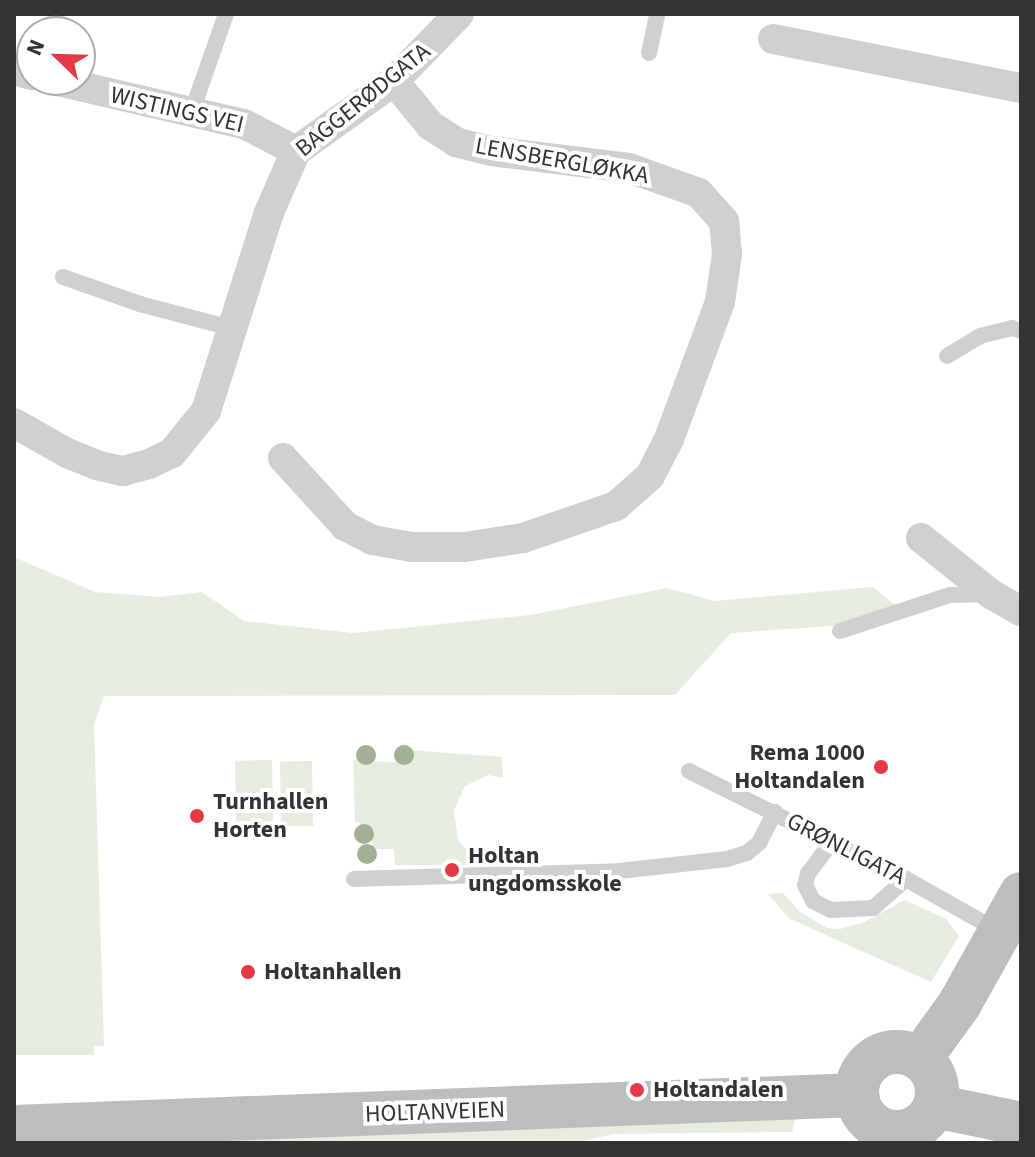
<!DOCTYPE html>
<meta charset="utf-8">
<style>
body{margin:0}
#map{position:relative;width:1035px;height:1157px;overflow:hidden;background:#fff;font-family:"Source Sans 3",sans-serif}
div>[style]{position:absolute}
.green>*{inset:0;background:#e6ecdf;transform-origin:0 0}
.service>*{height:16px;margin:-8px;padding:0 8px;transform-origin:8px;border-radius:8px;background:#d0d0d0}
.minor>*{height:30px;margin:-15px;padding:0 15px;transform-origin:15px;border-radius:15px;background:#d0d0d0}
.secondary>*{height:44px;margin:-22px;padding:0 22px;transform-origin:22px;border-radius:22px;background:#bdbdbd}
.secondary>.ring{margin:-22px;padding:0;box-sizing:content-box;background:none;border:44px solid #bdbdbd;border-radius:50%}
.trees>*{width:20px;height:20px;margin:-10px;border-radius:50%;background:#a2b095}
.dots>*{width:22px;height:22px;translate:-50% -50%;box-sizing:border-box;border:4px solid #fff;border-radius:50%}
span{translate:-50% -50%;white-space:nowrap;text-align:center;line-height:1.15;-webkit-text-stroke:8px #fff;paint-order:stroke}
.street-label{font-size:24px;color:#333}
.poi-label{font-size:24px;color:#333;font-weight:700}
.right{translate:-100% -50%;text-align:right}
.left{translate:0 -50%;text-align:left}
.frame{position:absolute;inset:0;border:16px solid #333;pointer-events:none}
.north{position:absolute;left:16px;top:16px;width:80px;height:80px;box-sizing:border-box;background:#fff;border:2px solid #adadad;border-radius:50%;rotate:293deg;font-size:22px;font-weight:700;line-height:32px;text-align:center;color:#333}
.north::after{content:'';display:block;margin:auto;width:28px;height:36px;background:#e63946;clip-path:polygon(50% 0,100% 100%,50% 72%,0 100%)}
</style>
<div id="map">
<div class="green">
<i style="clip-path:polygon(14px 557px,95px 592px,159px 597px,202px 592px,244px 621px,353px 633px,530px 615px,667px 588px,715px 601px,873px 587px,897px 607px,833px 626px,731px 633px,675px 695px,104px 696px,94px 724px,104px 1046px,94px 1046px,94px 1055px,14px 1055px)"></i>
<i style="clip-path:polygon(410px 750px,502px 757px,503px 778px,488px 775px,465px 786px,454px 810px,458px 840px,472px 855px,469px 865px,395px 865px,394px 849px,373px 849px,370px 826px,355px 822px,353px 760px,409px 763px)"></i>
<i style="left:272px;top:760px;width:69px;height:37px;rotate:89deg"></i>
<i style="left:312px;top:761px;width:65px;height:32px;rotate:89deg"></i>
<i style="clip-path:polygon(783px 893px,799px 911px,827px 928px,840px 929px,864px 922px,905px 900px,946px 919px,959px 936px,931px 982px,790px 919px,768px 894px)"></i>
<i style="clip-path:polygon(797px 1112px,792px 1132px,613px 1134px,574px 1143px,14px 1143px)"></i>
</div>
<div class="service">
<i style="left:649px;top:53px;width:40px;rotate:-78deg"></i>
<i style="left:191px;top:114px;width:106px;rotate:-70.7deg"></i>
<i style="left:63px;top:277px;width:82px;rotate:19.3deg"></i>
<i style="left:140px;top:304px;width:94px;rotate:14.8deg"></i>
<i style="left:947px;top:356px;width:39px;rotate:-31deg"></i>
<i style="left:980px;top:336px;width:33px;rotate:-14deg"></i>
<i style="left:1012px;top:328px;width:9px;rotate:18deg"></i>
<i style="left:840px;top:631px;width:116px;rotate:-18.1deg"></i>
<i style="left:950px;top:595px;width:39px;rotate:-1deg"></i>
<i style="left:689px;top:771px;width:242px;rotate:26.5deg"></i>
<i style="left:906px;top:879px;width:108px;rotate:29.4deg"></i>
<i style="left:831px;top:843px;width:38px;rotate:127deg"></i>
<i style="left:808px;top:873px;width:12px;rotate:104deg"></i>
<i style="left:805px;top:885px;width:18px;rotate:63deg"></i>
<i style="left:813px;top:901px;width:20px;rotate:27deg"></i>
<i style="left:831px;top:910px;width:42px;rotate:-2.7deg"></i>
<i style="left:873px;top:908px;width:44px;rotate:-41.3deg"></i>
<i style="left:354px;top:879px;width:265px;rotate:-1.7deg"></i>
<i style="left:619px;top:871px;width:109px;rotate:-6.3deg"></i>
<i style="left:727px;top:859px;width:21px;rotate:-17deg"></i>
<i style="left:747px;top:853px;width:16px;rotate:-40deg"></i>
<i style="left:759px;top:843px;width:35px;rotate:-63deg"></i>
</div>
<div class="minor">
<i style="left:773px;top:39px;width:253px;rotate:11.2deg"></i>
<i style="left:14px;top:70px;width:19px;rotate:16deg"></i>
<i style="left:53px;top:80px;width:196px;rotate:13deg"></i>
<i style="left:244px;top:124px;width:59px;rotate:27.4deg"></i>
<i style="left:14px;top:423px;width:61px;rotate:29.5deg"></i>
<i style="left:67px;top:453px;width:31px;rotate:22deg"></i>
<i style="left:96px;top:465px;width:28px;rotate:13deg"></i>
<i style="left:123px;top:471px;width:27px;rotate:-15deg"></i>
<i style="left:149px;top:464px;width:25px;rotate:-26deg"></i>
<i style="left:172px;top:453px;width:54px;rotate:-51deg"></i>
<i style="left:206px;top:411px;width:206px;rotate:-72.4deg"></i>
<i style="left:268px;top:215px;width:70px;rotate:-66.4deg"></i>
<i style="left:296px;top:151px;width:120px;rotate:-35.5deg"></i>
<i style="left:394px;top:81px;width:93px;rotate:-45.9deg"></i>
<i style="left:283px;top:458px;width:92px;rotate:47.6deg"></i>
<i style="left:345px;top:526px;width:30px;rotate:27deg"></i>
<i style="left:372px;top:540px;width:39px;rotate:10deg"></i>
<i style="left:410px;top:547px;width:55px"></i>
<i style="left:465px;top:547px;width:59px;rotate:-8.8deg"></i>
<i style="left:523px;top:538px;width:98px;rotate:-19deg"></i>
<i style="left:616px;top:506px;width:45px;rotate:-41.4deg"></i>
<i style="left:650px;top:476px;width:42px;rotate:-62.8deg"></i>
<i style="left:669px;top:439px;width:146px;rotate:-69.6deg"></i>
<i style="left:720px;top:302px;width:49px;rotate:-81.7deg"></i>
<i style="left:727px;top:254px;width:33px;rotate:-95deg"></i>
<i style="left:724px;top:221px;width:38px;rotate:-132deg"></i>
<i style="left:699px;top:193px;width:74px;rotate:-160.3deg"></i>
<i style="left:629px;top:168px;width:139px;rotate:-173deg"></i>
<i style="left:491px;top:151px;width:36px;rotate:-166deg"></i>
<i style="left:456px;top:142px;width:31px;rotate:-147deg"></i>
<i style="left:430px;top:125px;width:57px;rotate:-129.3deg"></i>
<i style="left:921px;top:538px;width:90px;rotate:38.7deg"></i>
<i style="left:991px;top:594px;width:34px;rotate:30deg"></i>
<i style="left:894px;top:1143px;width:10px;rotate:-84deg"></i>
</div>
<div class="secondary">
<i class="ring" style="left:857px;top:1052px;width:36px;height:36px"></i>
<i style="left:920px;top:1059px;width:67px;rotate:-54.2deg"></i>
<i style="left:959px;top:1005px;width:127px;rotate:-60.8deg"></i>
<i style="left:935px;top:1106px;width:88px;rotate:11.8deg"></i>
<i style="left:14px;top:1127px;width:844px;rotate:-2.17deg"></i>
</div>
<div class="trees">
<i style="left:366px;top:755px"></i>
<i style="left:404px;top:755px"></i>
<i style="left:364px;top:834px"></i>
<i style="left:367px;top:854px"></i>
</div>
<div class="dots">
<i style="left:881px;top:767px;background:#e63946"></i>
<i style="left:197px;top:816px;background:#e63946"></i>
<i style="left:452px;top:870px;background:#e63946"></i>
<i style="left:248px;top:972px;background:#e63946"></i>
<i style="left:637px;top:1090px;background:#e63946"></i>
</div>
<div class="street-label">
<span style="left:363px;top:100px;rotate:-39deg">BAGGERØDGATA</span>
<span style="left:177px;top:110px;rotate:13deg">WISTINGS VEI</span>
<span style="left:562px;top:161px;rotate:10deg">LENSBERGLØKKA</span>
<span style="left:846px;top:849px;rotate:27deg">GRØNLIGATA</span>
<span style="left:435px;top:1112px;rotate:-2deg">HOLTANVEIEN</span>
</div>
<div class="poi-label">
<span class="right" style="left:865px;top:767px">Rema 1000<br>Holtandalen</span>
<span class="left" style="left:213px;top:816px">Turnhallen<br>Horten</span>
<span class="left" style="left:468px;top:870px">Holtan<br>ungdomsskole</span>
<span class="left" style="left:264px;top:972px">Holtanhallen</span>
<span class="left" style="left:653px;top:1090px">Holtandalen</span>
</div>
<div class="frame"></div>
<div class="north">N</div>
</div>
